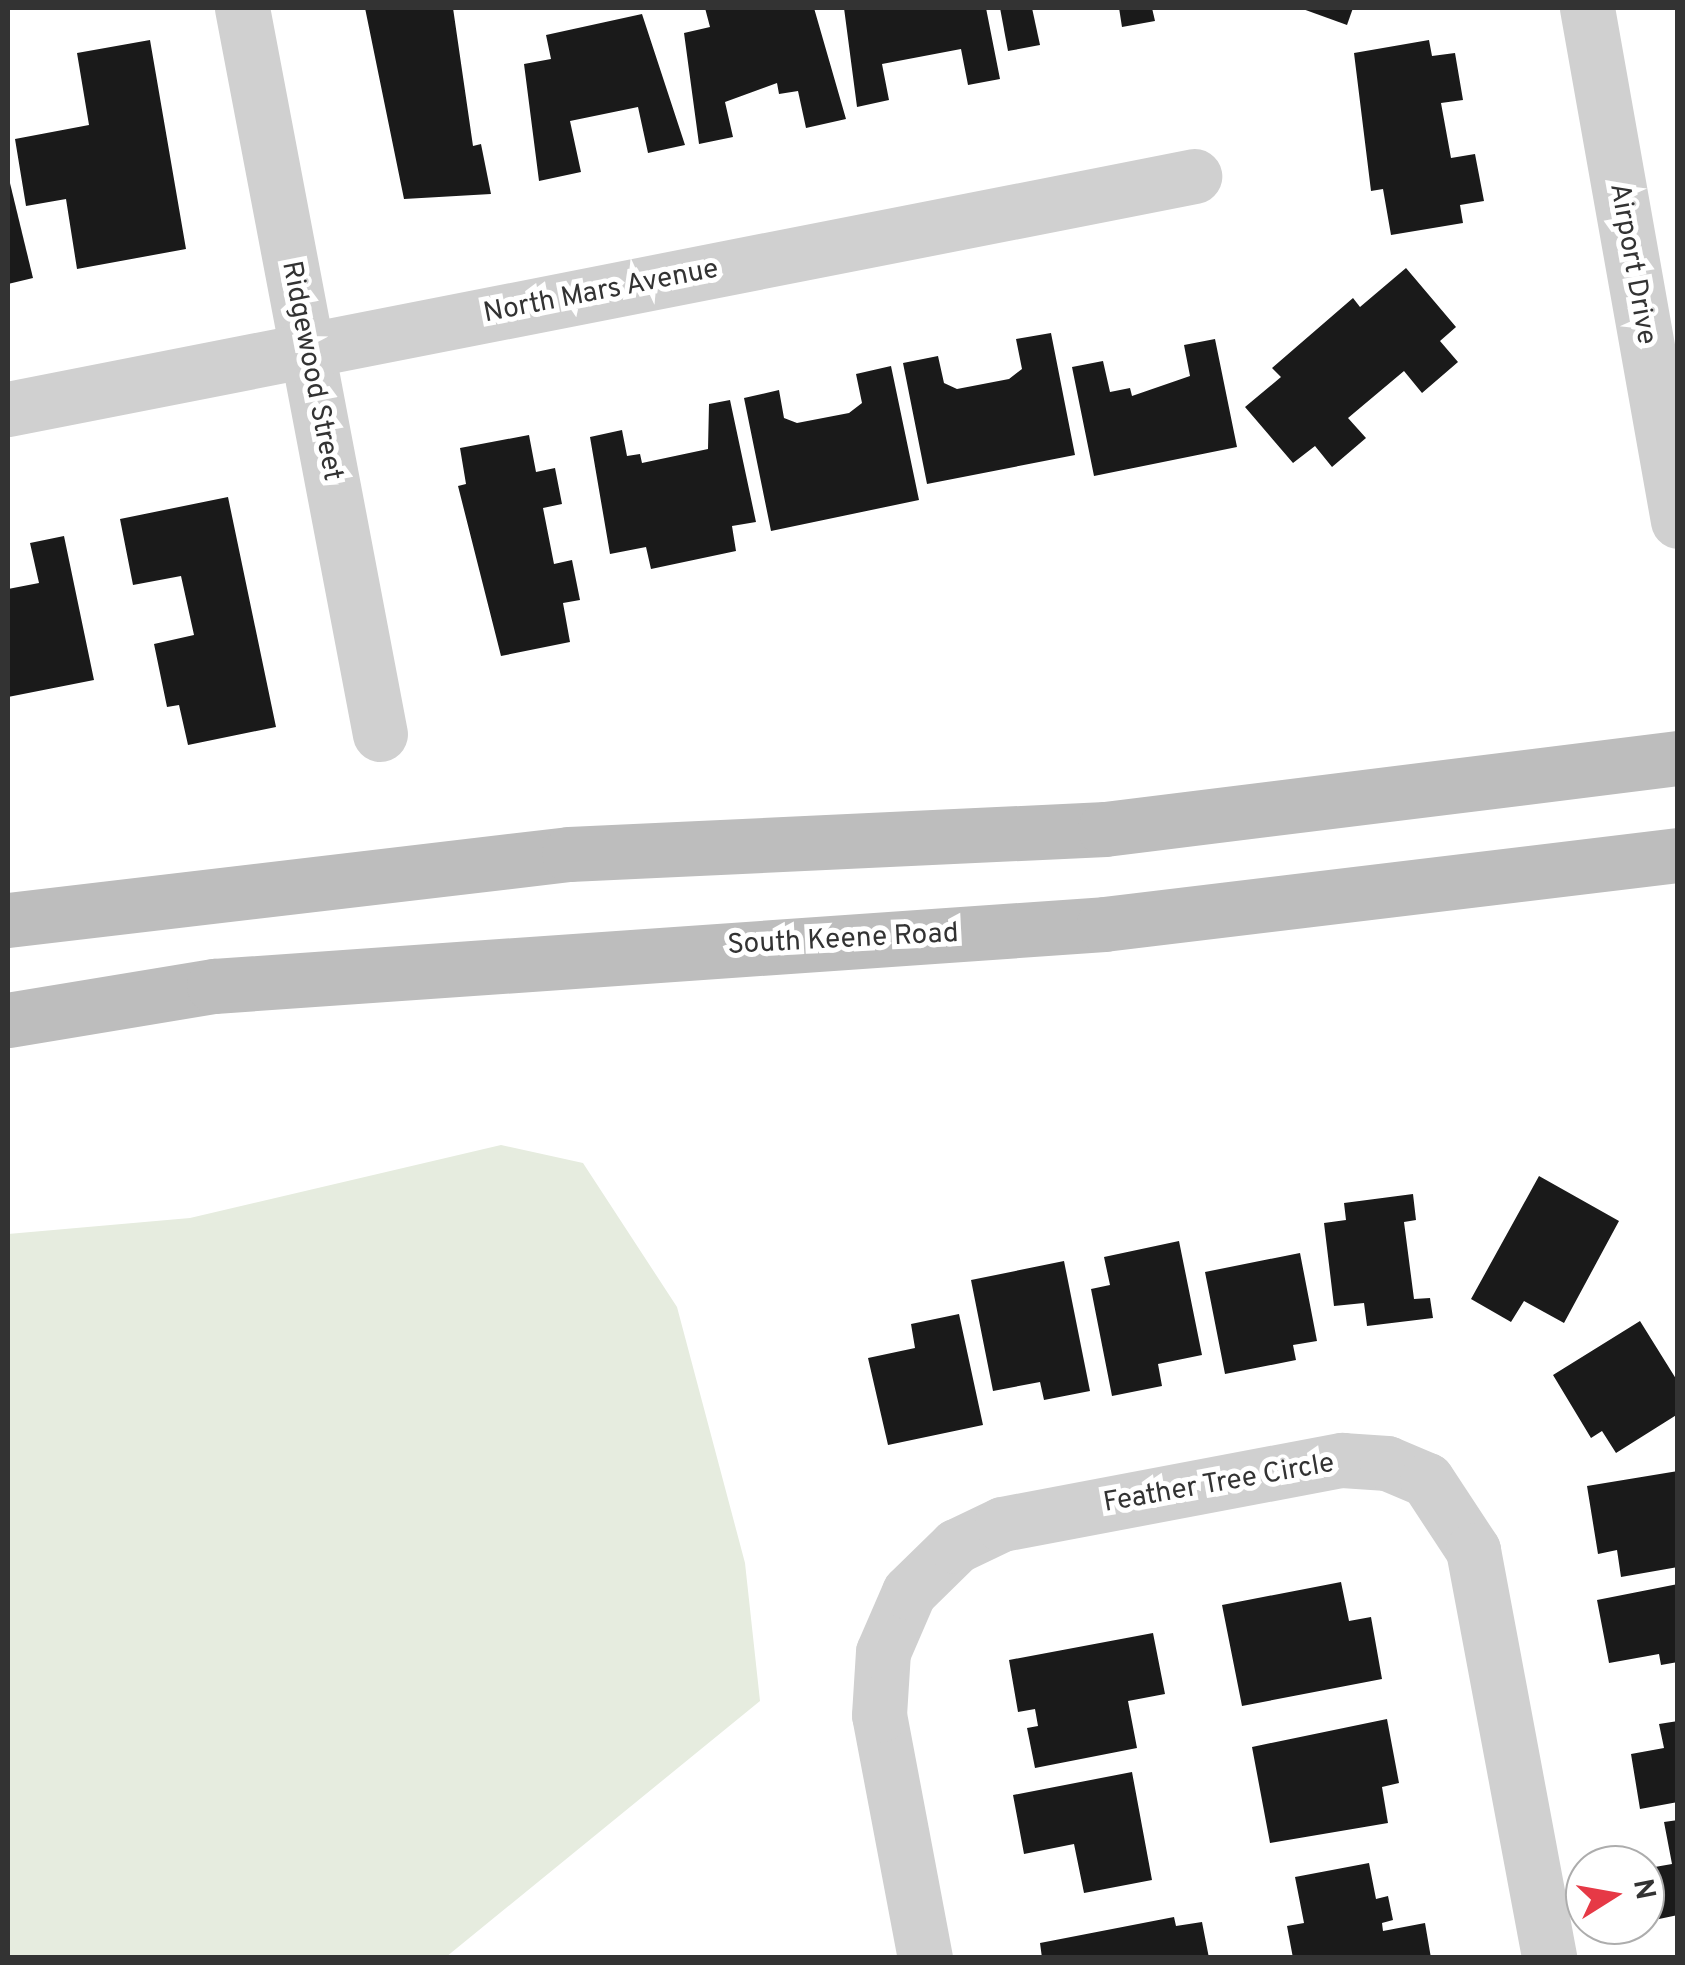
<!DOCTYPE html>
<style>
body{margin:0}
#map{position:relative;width:1685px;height:1965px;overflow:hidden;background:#fff;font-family:Overpass,sans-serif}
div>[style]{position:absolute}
.green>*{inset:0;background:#e6ecdf}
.building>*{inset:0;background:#1a1a1a}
.minor>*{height:55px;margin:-27.5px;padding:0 27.5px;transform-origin:27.5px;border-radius:27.5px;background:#d0d0d0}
.secondary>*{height:55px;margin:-27.5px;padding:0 27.5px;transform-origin:27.5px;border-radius:27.5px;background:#bdbdbd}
span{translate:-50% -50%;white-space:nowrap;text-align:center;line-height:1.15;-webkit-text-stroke:10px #fff;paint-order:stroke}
.street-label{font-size:28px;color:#333}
.frame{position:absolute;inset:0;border:10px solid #333;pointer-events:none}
.north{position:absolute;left:1565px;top:1845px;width:100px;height:100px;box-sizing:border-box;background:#fff;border:2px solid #adadad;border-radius:50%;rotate:79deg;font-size:28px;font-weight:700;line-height:40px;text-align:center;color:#333}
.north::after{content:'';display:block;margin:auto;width:35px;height:45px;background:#e63946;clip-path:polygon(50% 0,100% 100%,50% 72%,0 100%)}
</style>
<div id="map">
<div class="green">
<i style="clip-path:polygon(501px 1145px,583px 1163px,677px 1307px,745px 1563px,760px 1701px,446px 1957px,8px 1957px,8px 1234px,190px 1218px)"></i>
</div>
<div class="building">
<i style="clip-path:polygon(365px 8px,453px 8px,473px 146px,481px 144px,491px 194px,404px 199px)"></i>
<i style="clip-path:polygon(705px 8px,814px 8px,846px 119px,806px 128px,798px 91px,779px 94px,777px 83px,725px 102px,733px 137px,699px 144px,684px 33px,710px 27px)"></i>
<i style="clip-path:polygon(844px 8px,986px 8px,1000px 79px,968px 85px,961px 49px,882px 64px,889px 100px,857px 107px)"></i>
<i style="clip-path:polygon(1000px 8px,1032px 8px,1040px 45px,1008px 51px)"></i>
<i style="clip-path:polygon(1119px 8px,1152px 8px,1155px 21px,1122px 27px)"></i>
<i style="clip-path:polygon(1300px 8px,1353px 8px,1347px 25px)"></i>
<i style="clip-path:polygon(642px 14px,685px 145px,648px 153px,638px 107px,570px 121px,581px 172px,539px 181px,524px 64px,551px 59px,546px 35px)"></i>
<i style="clip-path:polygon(150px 40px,186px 249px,77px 269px,66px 199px,26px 206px,15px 139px,89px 125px,77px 53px)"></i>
<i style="clip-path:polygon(1429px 40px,1432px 56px,1455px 53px,1463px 100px,1441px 103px,1451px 158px,1475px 154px,1484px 201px,1460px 205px,1463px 223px,1391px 235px,1383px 189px,1371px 191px,1354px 53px)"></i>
<i style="clip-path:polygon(9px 179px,33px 278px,8px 284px,8px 180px)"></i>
<i style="clip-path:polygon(1406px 268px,1456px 327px,1440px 341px,1458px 362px,1422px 393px,1404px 371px,1348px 418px,1366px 438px,1332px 467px,1315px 446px,1293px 463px,1245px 407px,1281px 377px,1272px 368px,1353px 298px,1360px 307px)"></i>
<i style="clip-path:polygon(1051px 333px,1075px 455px,927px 484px,903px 363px,938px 356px,944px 383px,957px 389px,1009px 379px,1022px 369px,1016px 339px)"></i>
<i style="clip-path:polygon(1215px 339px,1237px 447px,1094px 476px,1072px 367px,1103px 361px,1110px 392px,1130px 388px,1132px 396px,1190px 376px,1184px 345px)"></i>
<i style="clip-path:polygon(891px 366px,919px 500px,771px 531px,744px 398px,779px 390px,784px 418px,797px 423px,849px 413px,862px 403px,856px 374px)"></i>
<i style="clip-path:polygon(730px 400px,756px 522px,732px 526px,736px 551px,651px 569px,646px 547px,610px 554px,590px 437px,622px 430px,627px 456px,640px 454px,642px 463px,708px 449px,709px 404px)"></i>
<i style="clip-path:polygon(529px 435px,536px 472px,555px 468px,562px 504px,543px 508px,554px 564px,572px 560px,580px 600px,563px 603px,570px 642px,501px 656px,458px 486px,466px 484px,460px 448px)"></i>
<i style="clip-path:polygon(228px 497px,276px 727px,188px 745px,179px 705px,167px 707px,154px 644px,194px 635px,181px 576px,133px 585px,120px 519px)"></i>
<i style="clip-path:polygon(64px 536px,94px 680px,8px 697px,8px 589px,39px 583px,30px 543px)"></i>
<i style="clip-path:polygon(1539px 1176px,1619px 1221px,1564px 1323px,1524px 1301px,1511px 1322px,1471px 1299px)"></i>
<i style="clip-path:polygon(1413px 1194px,1416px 1220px,1404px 1222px,1414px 1299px,1430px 1298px,1433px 1318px,1367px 1326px,1364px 1303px,1334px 1306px,1324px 1223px,1346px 1220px,1344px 1203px)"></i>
<i style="clip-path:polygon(1179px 1241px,1202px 1355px,1158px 1364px,1162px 1386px,1112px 1396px,1091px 1289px,1110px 1285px,1104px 1257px)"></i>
<i style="clip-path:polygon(1300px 1253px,1317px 1341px,1293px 1345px,1296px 1360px,1225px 1374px,1205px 1272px)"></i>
<i style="clip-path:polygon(1064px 1261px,1090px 1391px,1044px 1400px,1040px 1382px,993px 1391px,971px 1280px)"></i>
<i style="clip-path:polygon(959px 1314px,983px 1425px,888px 1445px,868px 1358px,915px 1348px,911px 1324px)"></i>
<i style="clip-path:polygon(1640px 1321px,1678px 1382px,1678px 1414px,1616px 1453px,1602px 1431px,1591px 1438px,1553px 1375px)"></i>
<i style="clip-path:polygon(1678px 1471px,1678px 1567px,1621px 1577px,1617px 1550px,1598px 1554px,1587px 1486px)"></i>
<i style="clip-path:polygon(1341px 1582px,1349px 1621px,1371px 1617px,1382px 1679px,1242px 1706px,1222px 1605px)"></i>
<i style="clip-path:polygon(1678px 1584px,1678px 1662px,1661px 1665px,1659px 1654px,1609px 1663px,1597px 1600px)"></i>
<i style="clip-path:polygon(1153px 1633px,1165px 1694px,1128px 1701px,1137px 1748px,1035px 1768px,1027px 1728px,1038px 1726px,1035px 1709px,1018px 1712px,1009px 1660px)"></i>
<i style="clip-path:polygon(1387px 1719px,1399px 1783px,1382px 1787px,1388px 1823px,1270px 1843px,1252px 1747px)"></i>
<i style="clip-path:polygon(1678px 1721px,1678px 1802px,1640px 1809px,1631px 1754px,1664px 1748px,1659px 1724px)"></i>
<i style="clip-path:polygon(1132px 1772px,1152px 1880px,1084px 1893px,1074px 1844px,1024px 1854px,1013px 1795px)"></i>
<i style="clip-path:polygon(1678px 1820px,1678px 1915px,1659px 1919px,1649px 1868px,1672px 1864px,1664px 1822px)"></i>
<i style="clip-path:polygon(1369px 1863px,1376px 1899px,1388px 1896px,1393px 1920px,1382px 1923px,1383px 1931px,1425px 1923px,1431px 1958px,1293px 1958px,1287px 1926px,1304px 1923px,1295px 1877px)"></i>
<i style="clip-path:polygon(1174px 1917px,1176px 1926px,1202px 1922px,1209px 1958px,1042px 1958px,1040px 1943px)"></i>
</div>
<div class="minor">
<i style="left:242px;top:8px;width:739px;rotate:79.24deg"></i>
<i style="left:1587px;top:8px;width:521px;rotate:79.94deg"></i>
<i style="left:8px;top:409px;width:1209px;rotate:-11.11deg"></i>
<i style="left:925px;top:1958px;width:247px;rotate:-100.7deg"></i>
<i style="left:879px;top:1715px;width:63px;rotate:-86.4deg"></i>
<i style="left:883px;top:1652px;width:65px;rotate:-66.6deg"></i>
<i style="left:909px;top:1592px;width:66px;rotate:-44.4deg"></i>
<i style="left:956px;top:1546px;width:51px;rotate:-25.6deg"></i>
<i style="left:1002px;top:1524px;width:346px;rotate:-10.7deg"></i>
<i style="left:1342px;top:1460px;width:45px;rotate:3.8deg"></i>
<i style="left:1387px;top:1463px;width:43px;rotate:23deg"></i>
<i style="left:1427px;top:1480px;width:84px;rotate:56.7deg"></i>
<i style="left:1473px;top:1550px;width:415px;rotate:79.4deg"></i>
</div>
<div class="secondary">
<i style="left:8px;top:920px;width:565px;rotate:-6.71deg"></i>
<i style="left:569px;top:854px;width:537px;rotate:-2.67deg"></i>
<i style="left:1105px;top:829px;width:577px;rotate:-7.06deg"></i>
<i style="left:8px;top:1020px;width:209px;rotate:-9.4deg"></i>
<i style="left:214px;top:986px;width:892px;rotate:-3.98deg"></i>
<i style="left:1104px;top:924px;width:578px;rotate:-6.85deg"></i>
</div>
<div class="street-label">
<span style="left:1632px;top:264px;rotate:80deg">Airport Drive</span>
<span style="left:601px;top:292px;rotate:-11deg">North Mars Avenue</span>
<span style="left:311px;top:371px;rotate:79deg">Ridgewood Street</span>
<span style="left:843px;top:940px;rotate:-3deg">South Keene Road</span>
<span style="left:1219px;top:1484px;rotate:-10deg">Feather Tree Circle</span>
</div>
<div class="frame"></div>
<div class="north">N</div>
</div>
